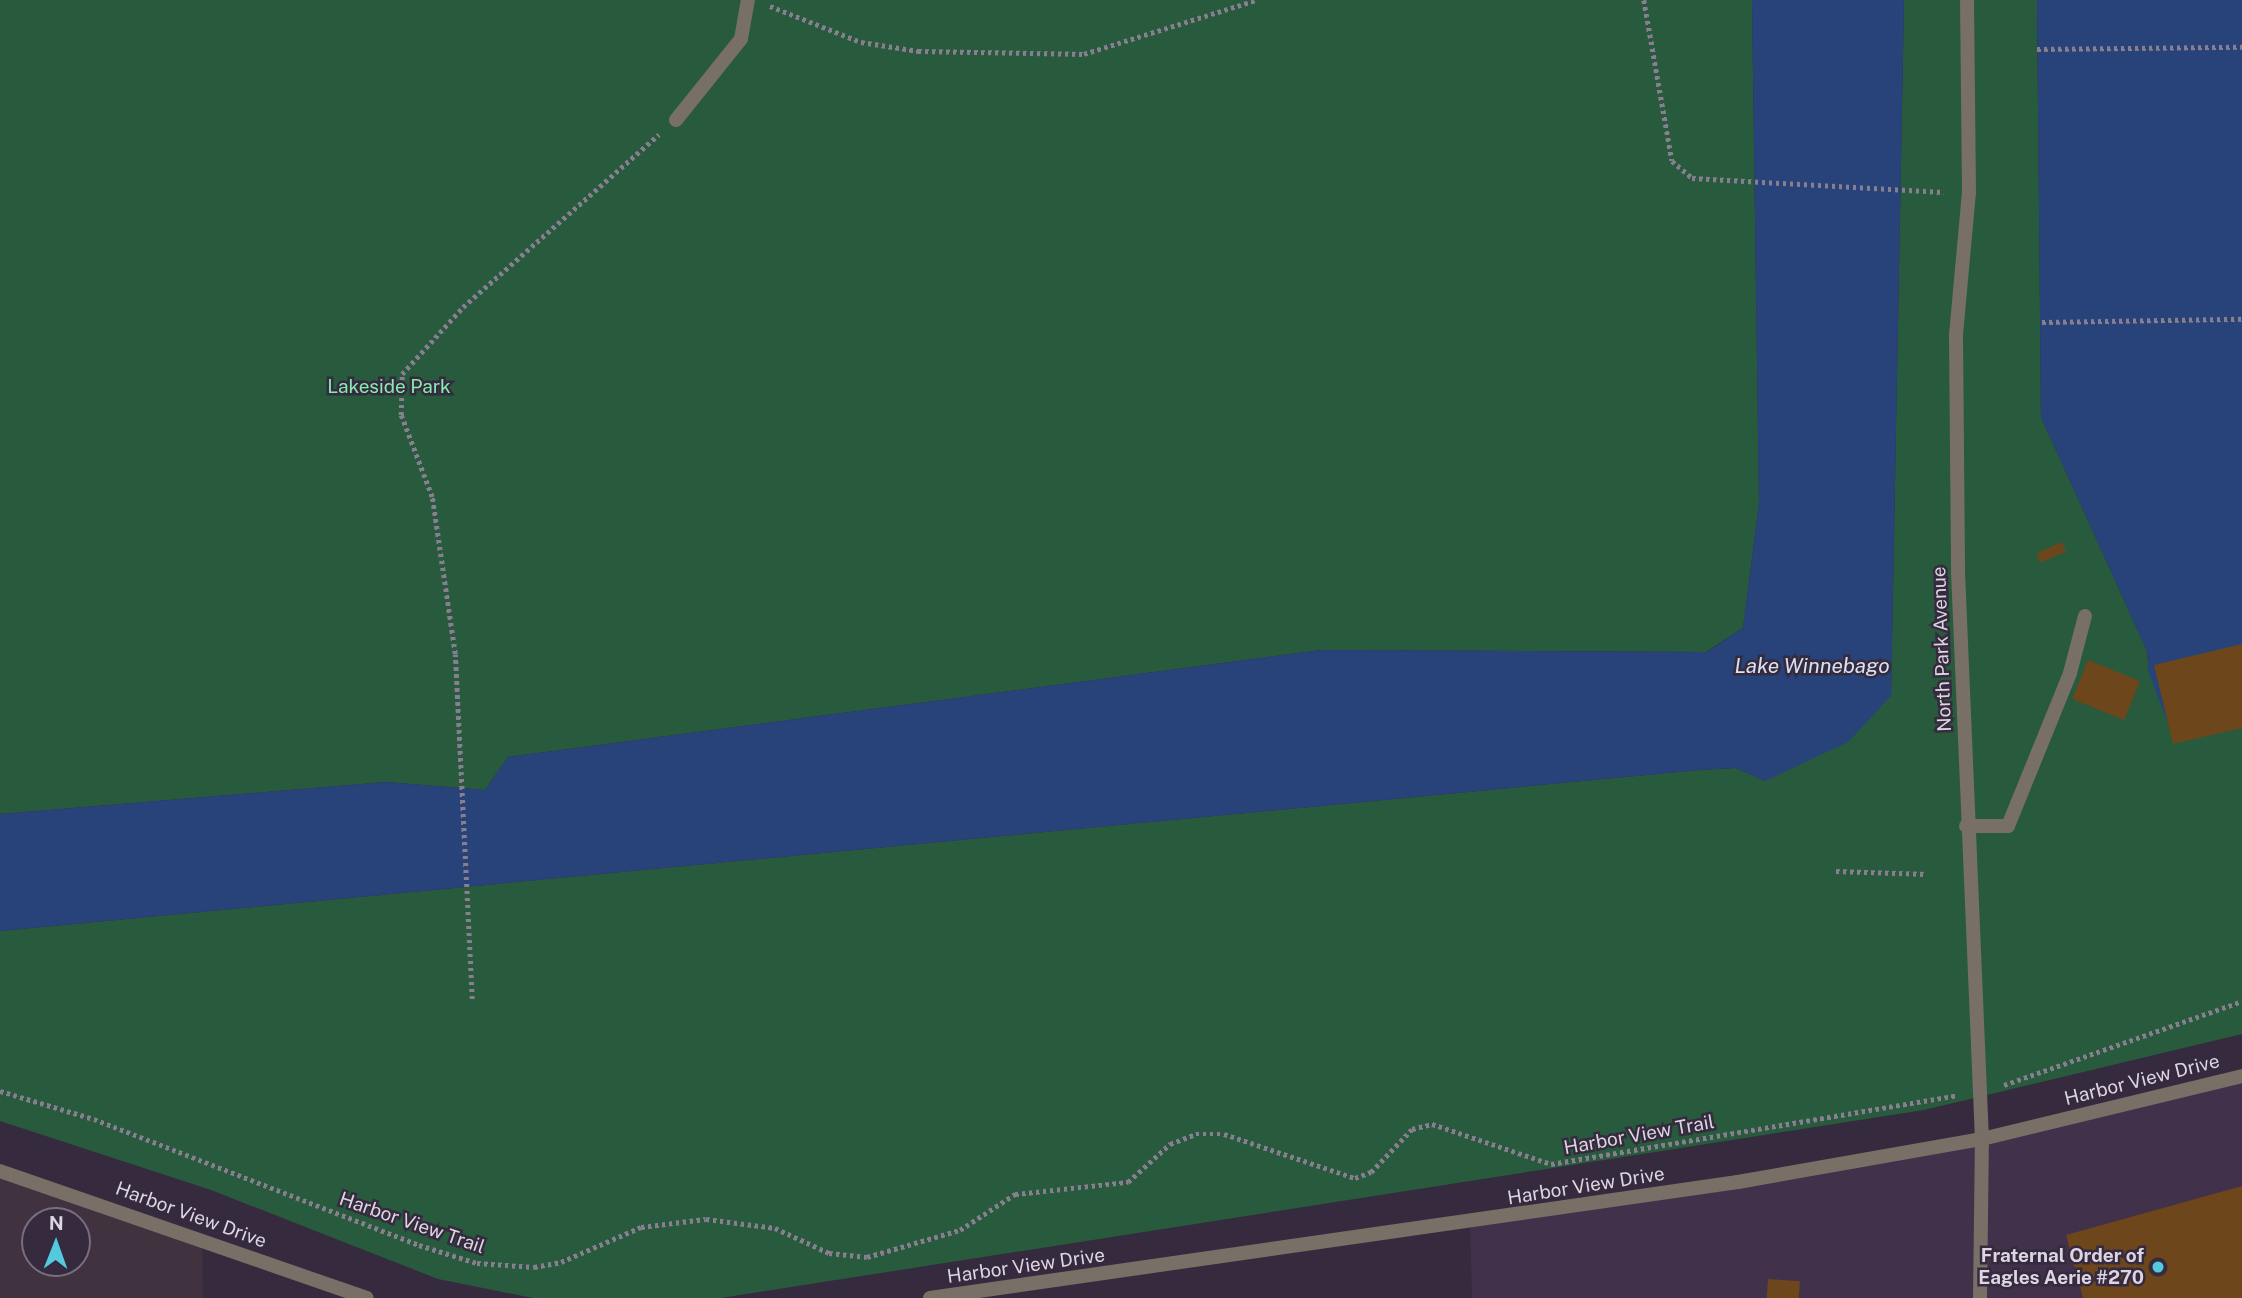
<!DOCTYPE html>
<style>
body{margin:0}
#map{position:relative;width:2242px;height:1298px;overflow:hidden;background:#362a3e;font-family:"Public Sans",sans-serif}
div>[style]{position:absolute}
.built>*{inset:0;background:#41314b}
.industrial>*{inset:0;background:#40323f}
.green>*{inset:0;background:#285a3e}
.water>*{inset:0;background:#274379}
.building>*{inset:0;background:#6d461b;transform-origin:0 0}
.path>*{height:4.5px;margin-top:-2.25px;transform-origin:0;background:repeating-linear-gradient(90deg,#887e8f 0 3.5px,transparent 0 7px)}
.lane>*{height:14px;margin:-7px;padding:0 7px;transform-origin:7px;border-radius:7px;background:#786f66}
.street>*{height:14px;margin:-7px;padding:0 7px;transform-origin:7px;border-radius:7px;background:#786f66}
.dots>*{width:19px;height:19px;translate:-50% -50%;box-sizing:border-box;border:4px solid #362a3e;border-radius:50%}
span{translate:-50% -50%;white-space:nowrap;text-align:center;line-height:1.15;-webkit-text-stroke:5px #362a3e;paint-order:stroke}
.park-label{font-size:19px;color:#86ebaf}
.street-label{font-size:19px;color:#ddd5e2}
.poi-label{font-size:19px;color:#ddd5e2;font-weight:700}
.right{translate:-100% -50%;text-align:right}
.water-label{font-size:21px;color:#d8e2f3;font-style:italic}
.north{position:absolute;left:21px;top:1207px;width:70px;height:70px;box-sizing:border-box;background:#362a3e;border:2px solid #796e80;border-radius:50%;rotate:1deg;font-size:19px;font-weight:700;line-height:28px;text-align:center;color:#ddd5e2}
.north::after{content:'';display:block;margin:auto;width:24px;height:32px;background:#54cade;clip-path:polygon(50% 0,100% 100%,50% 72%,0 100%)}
</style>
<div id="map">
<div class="built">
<i style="clip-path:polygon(2242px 1076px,2242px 1298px,1472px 1298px,1470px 1224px,1982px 1139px)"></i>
</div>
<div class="industrial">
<i style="clip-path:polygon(evenodd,0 1171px,202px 1239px,203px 1298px,0 1298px,0 1171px,35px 1221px,77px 1221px,77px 1263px,35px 1263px,35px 1221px)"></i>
</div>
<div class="green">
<i style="clip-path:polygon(0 0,1752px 0,1759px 504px,1743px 628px,1706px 652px,1321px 650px,508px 757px,485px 790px,386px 782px,0 814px)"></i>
<i style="clip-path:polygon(1904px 0,2037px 0,2041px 417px,2147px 651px,2149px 673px,2242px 726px,2242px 1034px,1924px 1110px,721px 1298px,533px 1298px,438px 1279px,211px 1190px,0 1121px,0 931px,1699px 770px,1736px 768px,1765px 781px,1891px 696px)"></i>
</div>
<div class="water">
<i style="clip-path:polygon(1752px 0,1904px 0,1891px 696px,1848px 742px,1765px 781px,1736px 768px,1699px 770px,0 931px,0 814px,386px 782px,485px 790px,508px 757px,1321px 650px,1707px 652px,1743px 628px,1759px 504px)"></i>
<i style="clip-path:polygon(2037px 0,2242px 0,2242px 726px,2175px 742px,2149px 673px,2147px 651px,2041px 417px)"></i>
</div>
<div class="building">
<i style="left:2062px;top:542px;width:10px;height:28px;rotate:66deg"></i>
<i style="clip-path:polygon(2242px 644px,2242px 728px,2173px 744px,2154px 665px)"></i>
<i style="left:2088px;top:660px;width:56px;height:42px;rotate:22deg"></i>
<i style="clip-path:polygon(2242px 1186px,2242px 1298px,2083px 1298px,2066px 1235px)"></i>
<i style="left:1768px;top:1279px;width:32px;height:19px;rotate:4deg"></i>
</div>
<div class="path">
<i style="left:1644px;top:0;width:163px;rotate:80.1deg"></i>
<i style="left:1672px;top:161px;width:26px;rotate:40deg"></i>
<i style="left:1692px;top:178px;width:252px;rotate:3.2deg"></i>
<i style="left:770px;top:6px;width:98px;rotate:21.6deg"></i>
<i style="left:861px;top:42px;width:58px;rotate:9deg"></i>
<i style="left:918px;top:51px;width:166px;rotate:1deg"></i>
<i style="left:1084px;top:54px;width:180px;rotate:-17.4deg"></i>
<i style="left:2037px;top:49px;width:205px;rotate:-0.6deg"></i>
<i style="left:2042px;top:322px;width:200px;rotate:-0.9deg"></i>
<i style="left:1836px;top:871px;width:90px;rotate:1.9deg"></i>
<i style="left:472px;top:999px;width:345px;rotate:-92.8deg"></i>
<i style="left:455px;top:654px;width:159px;rotate:-98.3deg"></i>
<i style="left:432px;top:497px;width:88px;rotate:-110.7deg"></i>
<i style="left:401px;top:415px;width:41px;rotate:-88.6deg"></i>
<i style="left:402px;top:374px;width:91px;rotate:-47.7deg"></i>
<i style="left:463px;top:307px;width:261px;rotate:-41.4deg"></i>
<i style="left:2004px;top:1085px;width:252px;rotate:-19.4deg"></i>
<i style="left:0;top:1091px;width:98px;rotate:16.6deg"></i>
<i style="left:94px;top:1119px;width:349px;rotate:21.2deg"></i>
<i style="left:419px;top:1245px;width:61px;rotate:17.2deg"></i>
<i style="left:477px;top:1263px;width:57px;rotate:4deg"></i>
<i style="left:534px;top:1267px;width:27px;rotate:-10deg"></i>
<i style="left:561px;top:1262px;width:87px;rotate:-23.6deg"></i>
<i style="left:641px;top:1227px;width:65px;rotate:-7deg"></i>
<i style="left:706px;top:1219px;width:70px;rotate:7.4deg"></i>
<i style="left:775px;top:1228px;width:60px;rotate:24.8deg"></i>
<i style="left:829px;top:1253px;width:38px;rotate:6deg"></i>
<i style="left:867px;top:1257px;width:97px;rotate:-16.2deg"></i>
<i style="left:960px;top:1230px;width:66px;rotate:-33.2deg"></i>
<i style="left:1015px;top:1194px;width:114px;rotate:-6.1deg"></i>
<i style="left:1128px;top:1182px;width:57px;rotate:-42.1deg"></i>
<i style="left:1170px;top:1144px;width:28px;rotate:-21deg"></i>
<i style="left:1196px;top:1134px;width:28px"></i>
<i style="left:1224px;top:1134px;width:138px;rotate:18.6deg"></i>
<i style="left:1355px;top:1178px;width:17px;rotate:-21deg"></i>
<i style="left:1371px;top:1172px;width:59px;rotate:-46.4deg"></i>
<i style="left:1412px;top:1129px;width:21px;rotate:-14deg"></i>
<i style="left:1432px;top:1124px;width:126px;rotate:18.6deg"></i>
<i style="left:1551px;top:1164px;width:410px;rotate:-9.6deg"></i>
</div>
<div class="lane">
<i style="left:1967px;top:0;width:192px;rotate:89.4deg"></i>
<i style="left:1969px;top:192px;width:144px;rotate:95.2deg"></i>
<i style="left:1956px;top:335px;width:237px;rotate:89.5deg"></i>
<i style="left:1958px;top:572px;width:568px;rotate:87.58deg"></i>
<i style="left:676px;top:120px;width:104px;rotate:-51.3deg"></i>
<i style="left:741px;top:39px;width:40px;rotate:-80deg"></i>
<i style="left:1966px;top:826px;width:42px"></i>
<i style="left:2008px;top:826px;width:165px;rotate:-67.9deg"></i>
<i style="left:2070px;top:673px;width:59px;rotate:-75.3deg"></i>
</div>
<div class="street">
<i style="left:0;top:1171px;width:388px;rotate:19.1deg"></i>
<i style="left:930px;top:1298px;width:816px;rotate:-8.17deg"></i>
<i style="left:1738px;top:1182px;width:248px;rotate:-10deg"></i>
<i style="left:1982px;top:1139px;width:268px;rotate:-13.6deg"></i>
<i style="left:1980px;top:1298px;width:159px;rotate:-89.3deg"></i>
</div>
<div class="dots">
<i style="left:2158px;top:1267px;background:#54cade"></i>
</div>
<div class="park-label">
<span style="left:389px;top:387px">Lakeside Park</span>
</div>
<div class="street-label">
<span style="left:1942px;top:649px;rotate:-92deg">North Park Avenue</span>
<span style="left:2142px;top:1080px;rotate:-14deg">Harbor View Drive</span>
<span style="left:1639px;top:1135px;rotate:-10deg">Harbor View Trail</span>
<span style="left:1586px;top:1186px;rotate:-9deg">Harbor View Drive</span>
<span style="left:191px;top:1215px;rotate:20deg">Harbor View Drive</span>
<span style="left:412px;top:1223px;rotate:19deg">Harbor View Trail</span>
<span style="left:1026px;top:1266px;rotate:-8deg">Harbor View Drive</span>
</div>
<div class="poi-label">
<span class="right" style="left:2144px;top:1267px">Fraternal Order of<br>Eagles Aerie #270</span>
</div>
<div class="water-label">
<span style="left:1812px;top:666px">Lake Winnebago</span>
</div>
<div class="north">N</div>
</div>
